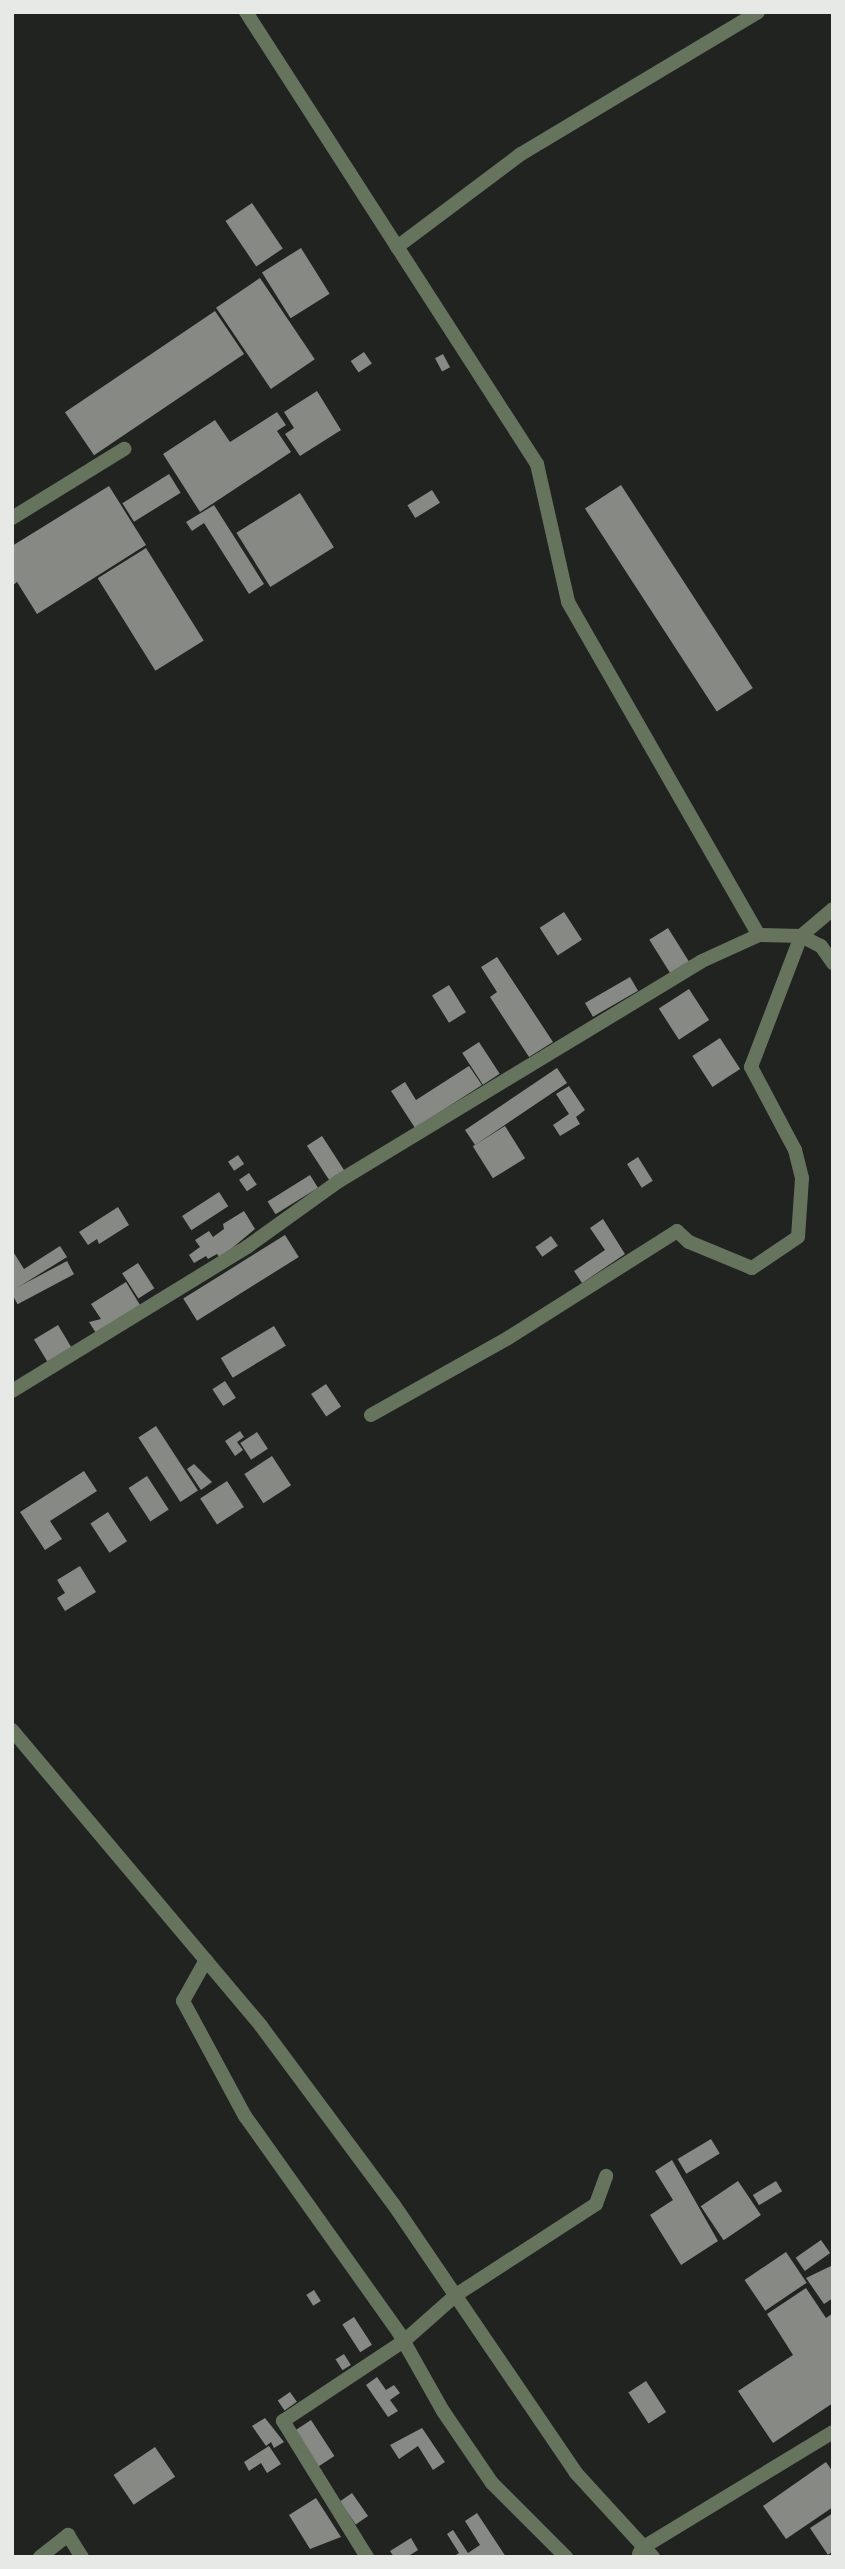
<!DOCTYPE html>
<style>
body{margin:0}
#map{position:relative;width:845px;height:2569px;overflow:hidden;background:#20231f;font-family:"Alegreya Sans",sans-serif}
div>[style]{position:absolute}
.building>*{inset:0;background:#868984;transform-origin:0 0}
.street>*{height:14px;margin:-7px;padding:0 7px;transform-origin:7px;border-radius:7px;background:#66735d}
span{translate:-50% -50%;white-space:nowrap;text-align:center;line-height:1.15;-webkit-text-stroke:7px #20231f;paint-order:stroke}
.frame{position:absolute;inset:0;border:14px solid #e7e9e6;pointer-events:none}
</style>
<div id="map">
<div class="building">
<i style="left:252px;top:203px;width:55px;height:32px;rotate:56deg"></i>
<i style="left:301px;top:248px;width:54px;height:46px;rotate:58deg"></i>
<i style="left:260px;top:278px;width:98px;height:53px;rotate:56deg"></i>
<i style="left:215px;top:311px;width:52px;height:181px;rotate:56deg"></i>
<i style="left:364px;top:352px;width:14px;height:16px;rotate:56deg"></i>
<i style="left:443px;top:354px;width:15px;height:9px;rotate:62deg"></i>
<i style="clip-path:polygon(317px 391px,341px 430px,300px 456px,285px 434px,294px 428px,284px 412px)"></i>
<i style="clip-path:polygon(277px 412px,286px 425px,277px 431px,291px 452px,200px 512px,163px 454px,215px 420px,230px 442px)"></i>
<i style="left:169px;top:474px;width:22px;height:55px;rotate:58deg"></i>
<i style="left:621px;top:485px;width:242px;height:43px;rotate:57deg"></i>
<i style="clip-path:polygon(109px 486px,146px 545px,37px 614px,17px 582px,12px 586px,12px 546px)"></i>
<i style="left:432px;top:490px;width:15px;height:29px;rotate:58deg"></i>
<i style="left:300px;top:493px;width:64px;height:75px;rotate:58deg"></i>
<i style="clip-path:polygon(214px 505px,264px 584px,249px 594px,204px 523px,192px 531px,186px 522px)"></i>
<i style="left:146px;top:548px;width:109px;height:57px;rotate:58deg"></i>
<i style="left:564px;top:912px;width:33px;height:29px;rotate:57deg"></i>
<i style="left:668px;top:928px;width:41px;height:22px;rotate:58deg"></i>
<i style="clip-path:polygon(497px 957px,553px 1042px,529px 1057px,490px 997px,497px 992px,481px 967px)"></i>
<i style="left:630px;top:977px;width:16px;height:52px;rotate:60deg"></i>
<i style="left:449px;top:985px;width:32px;height:20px;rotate:58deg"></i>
<i style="left:689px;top:989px;width:37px;height:36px;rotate:57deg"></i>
<i style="left:720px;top:1038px;width:37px;height:33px;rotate:57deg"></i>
<i style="left:479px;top:1042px;width:38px;height:20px;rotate:57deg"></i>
<i style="clip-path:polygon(469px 1066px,482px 1085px,415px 1128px,391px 1091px,405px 1082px,416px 1100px)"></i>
<i style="left:557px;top:1068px;width:18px;height:111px;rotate:56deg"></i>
<i style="clip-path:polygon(569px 1086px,585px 1110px,576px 1117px,580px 1124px,560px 1136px,553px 1125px,569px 1114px,556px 1094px)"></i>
<i style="left:505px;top:1126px;width:38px;height:38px;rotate:58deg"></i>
<i style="left:322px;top:1136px;width:42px;height:18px;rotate:57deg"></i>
<i style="left:238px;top:1155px;width:11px;height:12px;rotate:56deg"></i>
<i style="left:638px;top:1157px;width:28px;height:13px;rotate:58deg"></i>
<i style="left:249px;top:1173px;width:14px;height:12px;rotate:56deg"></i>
<i style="left:310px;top:1175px;width:15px;height:50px;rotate:58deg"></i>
<i style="left:219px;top:1192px;width:17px;height:44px;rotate:57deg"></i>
<i style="clip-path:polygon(118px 1207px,129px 1225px,99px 1244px,97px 1239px,88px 1245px,79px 1232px)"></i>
<i style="clip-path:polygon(244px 1211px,255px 1229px,220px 1258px,217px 1254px,208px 1259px,206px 1256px,194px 1263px,189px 1255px,200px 1247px,195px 1240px,209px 1231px,213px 1237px,224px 1229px,223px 1224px)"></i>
<i style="clip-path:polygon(603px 1219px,625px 1254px,582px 1283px,574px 1271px,605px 1250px,590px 1228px)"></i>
<i style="left:285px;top:1235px;width:26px;height:120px;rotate:58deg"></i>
<i style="left:551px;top:1236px;width:12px;height:19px;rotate:55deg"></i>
<i style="clip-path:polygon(60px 1246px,67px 1257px,12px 1291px,12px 1250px,24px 1269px)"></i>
<i style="left:67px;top:1261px;width:15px;height:64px;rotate:62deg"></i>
<i style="left:138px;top:1263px;width:30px;height:19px;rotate:57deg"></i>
<i style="clip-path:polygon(126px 1282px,140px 1305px,96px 1333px,89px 1322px,101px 1319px,91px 1304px)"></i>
<i style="left:58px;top:1325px;width:27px;height:28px;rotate:59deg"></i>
<i style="left:274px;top:1326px;width:23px;height:62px;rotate:59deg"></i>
<i style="left:225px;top:1381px;width:20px;height:15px;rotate:57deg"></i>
<i style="left:326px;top:1384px;width:27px;height:18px;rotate:56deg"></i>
<i style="left:156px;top:1426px;width:77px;height:21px;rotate:57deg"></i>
<i style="clip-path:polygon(240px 1431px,244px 1437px,237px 1442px,243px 1450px,235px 1456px,225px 1441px)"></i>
<i style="left:257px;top:1432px;width:20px;height:20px;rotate:57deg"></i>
<i style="left:272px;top:1456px;width:35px;height:33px;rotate:57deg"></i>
<i style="clip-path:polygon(194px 1464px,212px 1482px,201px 1490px,187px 1469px)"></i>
<i style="clip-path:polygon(84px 1471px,97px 1491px,50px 1521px,62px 1539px,45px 1550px,20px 1512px)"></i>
<i style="left:147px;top:1476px;width:40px;height:22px;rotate:57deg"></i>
<i style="left:227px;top:1481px;width:31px;height:32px;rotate:57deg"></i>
<i style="left:108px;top:1512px;width:35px;height:21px;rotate:57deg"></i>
<i style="clip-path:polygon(80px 1566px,96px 1592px,65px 1611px,57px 1598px,65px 1593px,57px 1580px)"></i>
<i style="left:711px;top:2139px;width:17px;height:39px;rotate:59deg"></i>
<i style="clip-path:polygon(672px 2160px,718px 2241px,681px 2265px,650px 2215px,673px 2200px,655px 2171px)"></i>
<i style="left:738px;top:2181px;width:41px;height:45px;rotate:56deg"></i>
<i style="left:776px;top:2181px;width:12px;height:27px;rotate:59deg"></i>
<i style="left:821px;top:2240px;width:16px;height:31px;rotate:55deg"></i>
<i style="left:786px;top:2252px;width:37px;height:50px;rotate:56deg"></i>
<i style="clip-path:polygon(833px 2265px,833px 2298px,824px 2304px,806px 2278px)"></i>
<i style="clip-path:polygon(806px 2288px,826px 2318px,833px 2313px,833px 2403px,773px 2443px,738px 2391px,793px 2355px,767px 2314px)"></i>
<i style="left:314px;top:2290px;width:13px;height:9px;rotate:58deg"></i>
<i style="left:354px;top:2317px;width:33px;height:14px;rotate:57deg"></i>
<i style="left:344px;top:2354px;width:13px;height:10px;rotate:58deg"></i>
<i style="clip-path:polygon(377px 2377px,386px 2390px,394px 2385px,400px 2393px,390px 2400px,398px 2411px,388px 2417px,366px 2385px)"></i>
<i style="left:646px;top:2381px;width:37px;height:21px;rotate:57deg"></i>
<i style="left:290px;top:2392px;width:12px;height:15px;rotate:55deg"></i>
<i style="clip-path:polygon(265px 2418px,284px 2442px,274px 2448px,271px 2442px,266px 2446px,252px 2426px)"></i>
<i style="left:311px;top:2420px;width:43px;height:20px;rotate:57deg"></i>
<i style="clip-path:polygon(422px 2428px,445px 2462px,433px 2470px,418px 2446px,399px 2459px,390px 2445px)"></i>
<i style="clip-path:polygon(269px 2446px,281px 2464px,267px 2473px,261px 2463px,249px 2471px,244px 2462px)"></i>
<i style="left:155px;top:2447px;width:36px;height:50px;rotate:56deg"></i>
<i style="clip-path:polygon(826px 2462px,833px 2472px,833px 2507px,786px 2539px,763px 2506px)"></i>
<i style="left:352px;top:2493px;width:28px;height:15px;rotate:55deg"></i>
<i style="clip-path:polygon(316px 2498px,341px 2537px,310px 2549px,289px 2515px)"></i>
<i style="clip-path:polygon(477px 2513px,506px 2557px,453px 2557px,459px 2553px,447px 2534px,453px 2530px,468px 2553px,480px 2545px,465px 2521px)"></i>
<i style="clip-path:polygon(833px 2513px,833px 2551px,828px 2555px,810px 2528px)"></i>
<i style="clip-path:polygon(411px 2538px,418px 2550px,407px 2557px,394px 2557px,390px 2551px)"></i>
</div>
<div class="street">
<i style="left:246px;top:12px;width:538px;rotate:57.23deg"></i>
<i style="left:537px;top:464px;width:141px;rotate:77.3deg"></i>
<i style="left:568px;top:602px;width:384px;rotate:60.2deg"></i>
<i style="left:397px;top:247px;width:155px;rotate:-36.9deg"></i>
<i style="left:521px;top:154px;width:276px;rotate:-30.9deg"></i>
<i style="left:12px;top:518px;width:132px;rotate:-31.6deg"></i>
<i style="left:12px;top:1391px;width:276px;rotate:-31.5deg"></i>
<i style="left:247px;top:1247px;width:113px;rotate:-35.7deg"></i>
<i style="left:339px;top:1181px;width:424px;rotate:-31.2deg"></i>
<i style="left:702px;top:961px;width:63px;rotate:-24.5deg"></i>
<i style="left:759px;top:935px;width:42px;rotate:1.4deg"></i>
<i style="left:801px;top:936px;width:42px;rotate:-40.2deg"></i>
<i style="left:371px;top:1415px;width:157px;rotate:-29.3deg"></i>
<i style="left:508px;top:1338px;width:200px;rotate:-32.3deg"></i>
<i style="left:677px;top:1231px;width:16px;rotate:43deg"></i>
<i style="left:689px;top:1242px;width:68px;rotate:22.4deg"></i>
<i style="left:752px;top:1268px;width:55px;rotate:-34deg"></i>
<i style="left:798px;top:1237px;width:59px;rotate:-86.1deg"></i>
<i style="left:802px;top:1178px;width:29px;rotate:-104deg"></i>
<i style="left:795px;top:1150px;width:94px;rotate:-117.9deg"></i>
<i style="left:751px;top:1067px;width:140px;rotate:-69.1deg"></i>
<i style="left:801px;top:936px;width:22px;rotate:27deg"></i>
<i style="left:821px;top:946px;width:21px;rotate:55deg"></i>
<i style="left:12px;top:1730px;width:387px;rotate:49.9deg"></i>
<i style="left:261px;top:2026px;width:223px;rotate:53.4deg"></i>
<i style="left:394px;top:2205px;width:324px;rotate:55.8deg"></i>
<i style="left:576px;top:2473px;width:114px;rotate:47.5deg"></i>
<i style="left:206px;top:1960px;width:47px;rotate:119.3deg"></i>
<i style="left:183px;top:2001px;width:131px;rotate:61.7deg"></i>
<i style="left:245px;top:2116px;width:266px;rotate:54.6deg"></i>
<i style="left:399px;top:2333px;width:90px;rotate:60.6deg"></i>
<i style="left:443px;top:2411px;width:87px;rotate:55.8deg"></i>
<i style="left:492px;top:2483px;width:105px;rotate:45deg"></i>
<i style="left:639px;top:2554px;width:7px;rotate:-63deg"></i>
<i style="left:642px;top:2548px;width:223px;rotate:-31.3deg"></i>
<i style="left:40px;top:2557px;width:36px;rotate:-38deg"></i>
<i style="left:68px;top:2535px;width:26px;rotate:58deg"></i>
<i style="left:367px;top:2557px;width:160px;rotate:-121.7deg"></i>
<i style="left:283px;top:2421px;width:145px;rotate:-33.5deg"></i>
<i style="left:404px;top:2341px;width:69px;rotate:-41.5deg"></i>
<i style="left:456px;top:2295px;width:167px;rotate:-33deg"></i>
<i style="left:596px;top:2204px;width:30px;rotate:-70deg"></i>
</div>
<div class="frame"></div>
</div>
